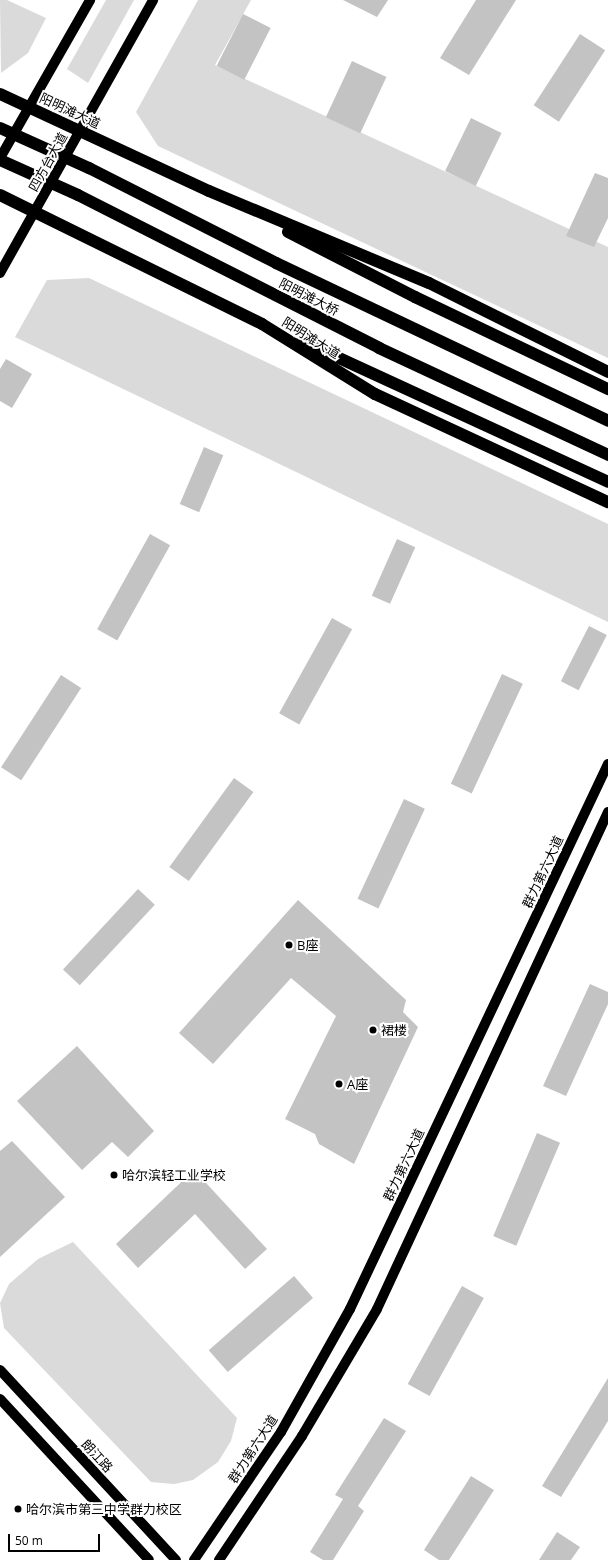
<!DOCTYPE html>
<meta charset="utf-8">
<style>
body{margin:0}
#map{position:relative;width:608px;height:1560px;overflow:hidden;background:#fff;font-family:"Open Sans","Noto Sans SC",sans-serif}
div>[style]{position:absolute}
.green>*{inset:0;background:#dadada}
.building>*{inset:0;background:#c3c3c3;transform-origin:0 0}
.major>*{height:10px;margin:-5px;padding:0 5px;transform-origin:5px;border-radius:5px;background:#000}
.highway>*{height:12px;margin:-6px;padding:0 6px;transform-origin:6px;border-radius:6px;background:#000}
.dots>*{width:11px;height:11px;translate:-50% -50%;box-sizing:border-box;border:2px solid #fff;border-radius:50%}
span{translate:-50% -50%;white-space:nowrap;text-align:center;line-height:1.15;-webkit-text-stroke:4px #fff;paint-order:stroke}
.street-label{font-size:13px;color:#000}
.poi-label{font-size:13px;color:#000}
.left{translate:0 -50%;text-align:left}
.scale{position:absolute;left:8px;top:1534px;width:92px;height:18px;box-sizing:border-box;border:2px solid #000;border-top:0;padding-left:5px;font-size:12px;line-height:14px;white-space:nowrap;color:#000;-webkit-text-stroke:3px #fff;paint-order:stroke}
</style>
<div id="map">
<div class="green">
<i style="clip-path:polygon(0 0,7px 0,46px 18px,28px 53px,1px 73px)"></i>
<i style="clip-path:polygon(106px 0,134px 0,88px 83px,67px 69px)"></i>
<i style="clip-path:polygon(198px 0,251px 0,215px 65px,608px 247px,608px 358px,158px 146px,136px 112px)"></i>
<i style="clip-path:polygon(89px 278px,608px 524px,608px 622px,15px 337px,47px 280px)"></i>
<i style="clip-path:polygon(73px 1242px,237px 1418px,231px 1441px,218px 1462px,193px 1480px,174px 1484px,151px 1482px,4px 1328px,0 1303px,9px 1284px,38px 1259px)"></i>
</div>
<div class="building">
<i style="clip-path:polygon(343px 0,388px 0,377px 17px)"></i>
<i style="clip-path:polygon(476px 0,516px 0,469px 75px,440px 58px)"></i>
<i style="left:243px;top:14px;width:31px;height:58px;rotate:27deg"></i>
<i style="left:580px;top:34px;width:30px;height:85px;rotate:33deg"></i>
<i style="left:352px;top:61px;width:38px;height:62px;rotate:25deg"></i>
<i style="left:471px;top:118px;width:34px;height:59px;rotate:26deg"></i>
<i style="clip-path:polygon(595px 173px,608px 178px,608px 218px,594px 247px,566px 236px)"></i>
<i style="clip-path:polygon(6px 359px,32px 374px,12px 408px,0 401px,0 369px)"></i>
<i style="left:204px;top:447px;width:21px;height:62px;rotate:23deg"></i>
<i style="left:150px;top:534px;width:23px;height:109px;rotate:29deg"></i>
<i style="left:397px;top:539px;width:20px;height:62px;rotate:24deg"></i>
<i style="left:332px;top:618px;width:23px;height:109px;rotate:29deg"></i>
<i style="left:589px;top:626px;width:20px;height:62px;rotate:27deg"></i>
<i style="left:502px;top:674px;width:23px;height:121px;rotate:25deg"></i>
<i style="left:61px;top:675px;width:24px;height:110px;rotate:33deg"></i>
<i style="left:234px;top:778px;width:24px;height:110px;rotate:36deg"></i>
<i style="left:404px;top:799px;width:23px;height:110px;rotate:25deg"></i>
<i style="left:138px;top:889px;width:23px;height:110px;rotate:43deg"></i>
<i style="clip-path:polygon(298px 900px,406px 1000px,403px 1012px,418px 1027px,354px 1164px,319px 1144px,315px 1134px,285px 1119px,336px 1016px,291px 978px,213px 1064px,179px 1033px)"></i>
<i style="clip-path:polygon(590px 984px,608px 992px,608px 1004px,566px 1096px,543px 1086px)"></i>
<i style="clip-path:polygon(77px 1046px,154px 1131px,128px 1157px,112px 1142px,82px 1170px,17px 1101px)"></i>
<i style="left:537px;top:1133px;width:25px;height:112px;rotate:23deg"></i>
<i style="clip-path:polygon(12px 1141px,65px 1197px,0 1257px,0 1151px)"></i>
<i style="clip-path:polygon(194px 1170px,267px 1249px,245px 1269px,195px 1214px,138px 1268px,116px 1244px)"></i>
<i style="left:294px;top:1276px;width:29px;height:113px;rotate:49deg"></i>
<i style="left:462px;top:1286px;width:25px;height:112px;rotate:29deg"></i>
<i style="clip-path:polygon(608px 1378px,608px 1421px,561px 1497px,542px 1486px)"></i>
<i style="clip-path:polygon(384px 1418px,406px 1431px,358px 1506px,364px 1511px,333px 1560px,323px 1560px,310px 1552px,343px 1499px,335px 1495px)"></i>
<i style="clip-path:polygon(471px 1476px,494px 1490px,449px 1560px,439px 1560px,424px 1550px)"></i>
<i style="clip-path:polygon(557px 1532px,580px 1547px,571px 1560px,539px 1560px)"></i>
</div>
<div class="major">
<i style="left:0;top:158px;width:182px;rotate:-60.3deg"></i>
<i style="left:0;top:273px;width:313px;rotate:-60.7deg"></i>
<i style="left:0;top:1370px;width:259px;rotate:47.2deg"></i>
<i style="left:0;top:1399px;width:219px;rotate:47.2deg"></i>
<i style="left:194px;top:1560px;width:155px;rotate:-55.8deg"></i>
<i style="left:281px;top:1432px;width:141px;rotate:-60.7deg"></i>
<i style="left:350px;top:1309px;width:603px;rotate:-64.67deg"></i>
<i style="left:219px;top:1560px;width:149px;rotate:-56.2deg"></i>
<i style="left:302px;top:1436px;width:147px;rotate:-59.4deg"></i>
<i style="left:377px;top:1309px;width:548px;rotate:-65.07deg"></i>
</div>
<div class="highway">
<i style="left:0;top:94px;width:230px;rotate:24.9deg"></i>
<i style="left:209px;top:191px;width:238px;rotate:22.7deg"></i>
<i style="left:429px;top:283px;width:200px;rotate:26.4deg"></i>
<i style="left:0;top:128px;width:98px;rotate:24.2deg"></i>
<i style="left:89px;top:168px;width:210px;rotate:26.9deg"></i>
<i style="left:276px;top:263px;width:368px;rotate:25.4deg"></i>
<i style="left:0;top:160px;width:85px;rotate:24.2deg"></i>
<i style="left:78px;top:195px;width:338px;rotate:26.9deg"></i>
<i style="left:379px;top:348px;width:253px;rotate:25deg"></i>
<i style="left:0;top:195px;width:292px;rotate:26.2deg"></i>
<i style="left:262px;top:324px;width:133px;rotate:31.8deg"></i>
<i style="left:375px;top:394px;width:257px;rotate:24.9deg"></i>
<i style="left:288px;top:232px;width:143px;rotate:27.1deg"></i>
<i style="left:415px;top:297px;width:214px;rotate:25.5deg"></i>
<i style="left:302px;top:341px;width:337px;rotate:24.7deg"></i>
</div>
<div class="dots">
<i style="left:289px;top:945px;background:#000"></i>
<i style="left:373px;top:1030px;background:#000"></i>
<i style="left:339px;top:1084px;background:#000"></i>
<i style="left:114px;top:1175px;background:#000"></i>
<i style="left:18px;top:1509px;background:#000"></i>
</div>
<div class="street-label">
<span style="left:70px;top:111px;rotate:25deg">阳明滩大道</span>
<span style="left:48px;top:162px;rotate:-61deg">四方台大道</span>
<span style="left:309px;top:297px;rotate:27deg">阳明滩大桥</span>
<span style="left:311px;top:338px;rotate:32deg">阳明滩大道</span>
<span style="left:543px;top:872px;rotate:-65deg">群力第六大道</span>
<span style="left:404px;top:1165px;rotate:-65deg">群力第六大道</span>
<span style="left:253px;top:1449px;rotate:-57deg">群力第六大道</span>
<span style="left:97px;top:1456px;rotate:47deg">朗江路</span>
</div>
<div class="poi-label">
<span class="left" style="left:297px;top:945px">B座</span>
<span class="left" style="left:381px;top:1030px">裙楼</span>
<span class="left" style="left:347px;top:1084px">A座</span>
<span class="left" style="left:122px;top:1175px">哈尔滨轻工业学校</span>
<span class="left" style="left:26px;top:1509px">哈尔滨市第三中学群力校区</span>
</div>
<div class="scale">50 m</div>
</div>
